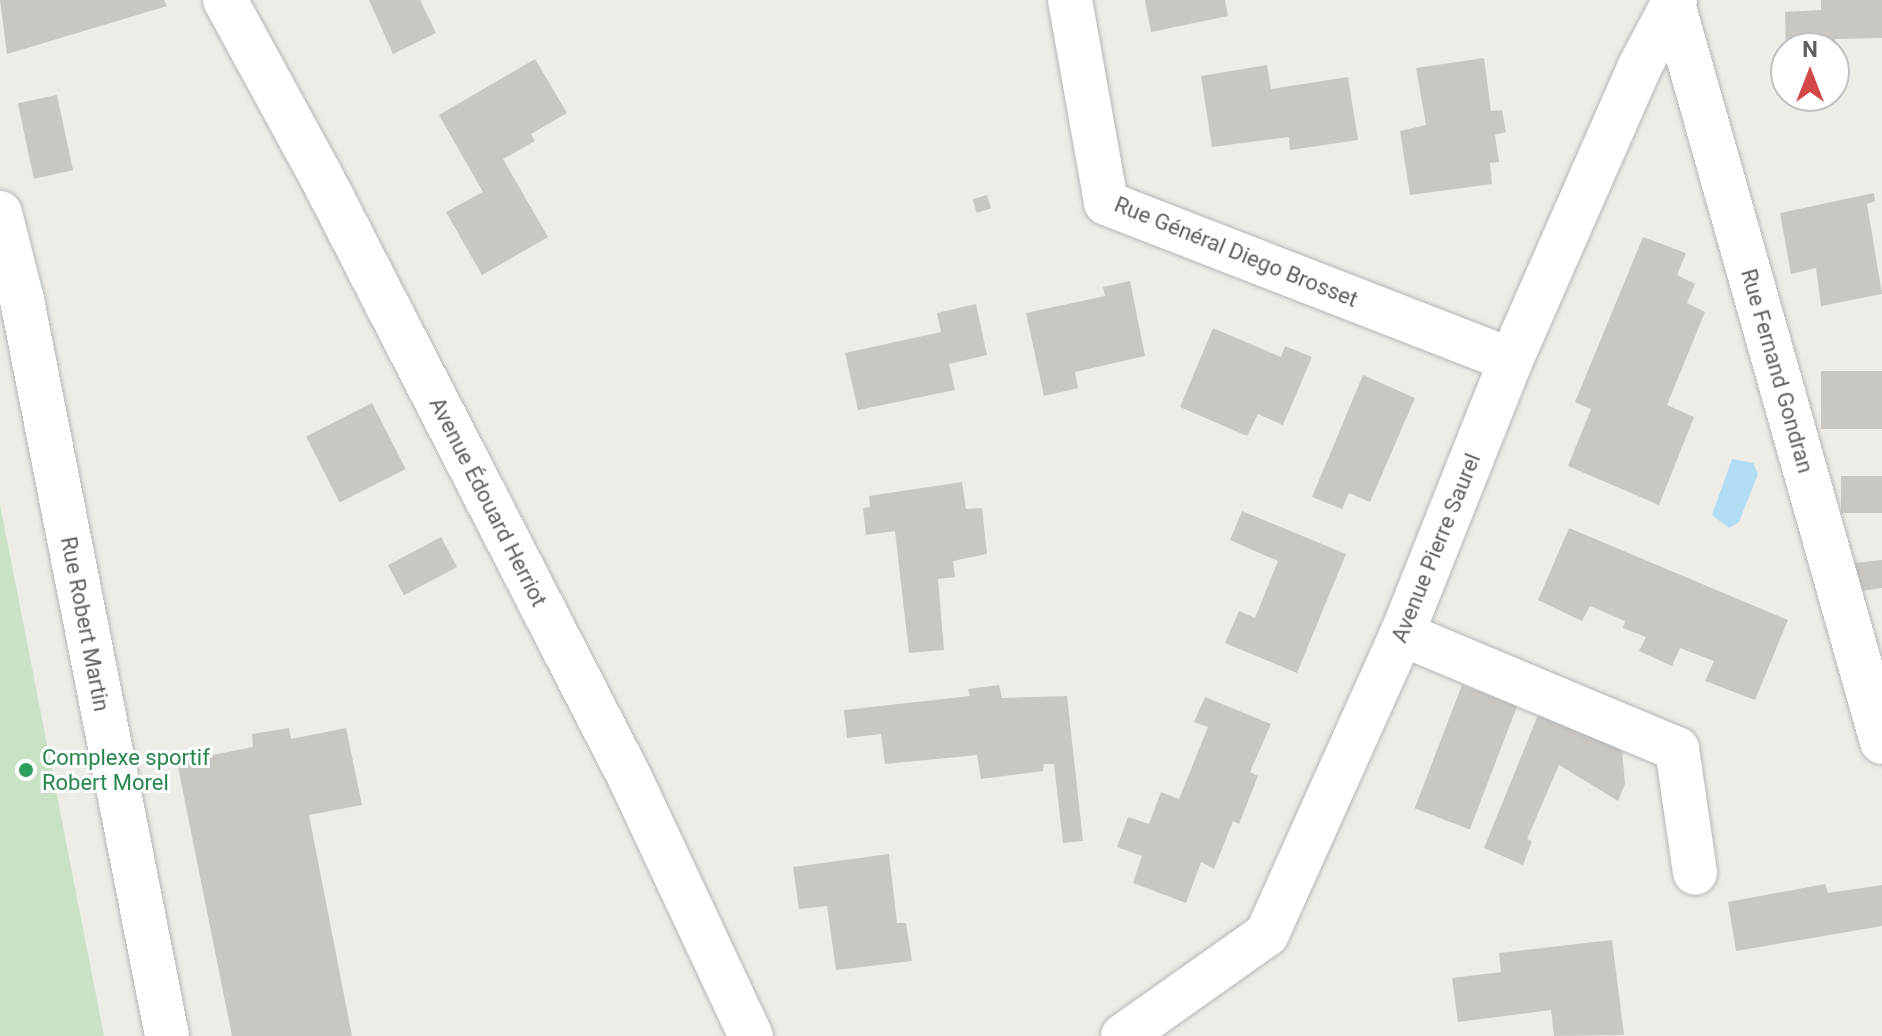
<!DOCTYPE html>
<meta charset="utf-8">
<style>
body{margin:0}
#map{position:relative;width:1882px;height:1036px;overflow:hidden;background:#eeece6;font-family:Roboto,sans-serif}
div>[style]{position:absolute}
.green>*{inset:0;background:#c9e2c6}
.water>*{inset:0;background:#b0ddf4}
.building>*{inset:0;background:#cac7c2;transform-origin:0 0}
.roads{filter:drop-shadow(0 0 2px #b3b6b9) drop-shadow(0 0 2px #b3b6b9)}
.minor>*{height:44px;margin:-22px;padding:0 22px;transform-origin:22px;border-radius:22px;background:#fff}
.dots>*{width:22px;height:22px;translate:-50% -50%;box-sizing:border-box;border:4px solid #fff;border-radius:50%}
span{translate:-50% -50%;white-space:nowrap;text-align:center;line-height:1.15;-webkit-text-stroke:6px #fff;paint-order:stroke}
.street-label{font-size:22px;color:#5e6164}
.leisure-label{font-size:22px;color:#27864d}
.left{translate:0 -50%;text-align:left}
.north{position:absolute;left:1770px;top:32px;width:80px;height:80px;box-sizing:border-box;background:#fff;border:2px solid #bfc0c1;border-radius:50%;rotate:0deg;font-size:22px;font-weight:700;line-height:32px;text-align:center;color:#5e6164}
.north::after{content:'';display:block;margin:auto;width:28px;height:36px;background:#d34749;clip-path:polygon(50% 0,100% 100%,50% 72%,0 100%)}
</style>
<div id="map">
<div class="green">
<i style="clip-path:polygon(0 504px,104px 1036px,0 1036px)"></i>
</div>
<div class="water">
<i style="clip-path:polygon(1732px 459px,1753px 463px,1758px 474px,1739px 522px,1729px 528px,1712px 515px)"></i>
</div>
<div class="building">
<i style="clip-path:polygon(0 0,164px 0,167px 6px,7px 54px)"></i>
<i style="clip-path:polygon(369px 0,420px 0,436px 33px,393px 54px)"></i>
<i style="clip-path:polygon(1145px 0,1225px 0,1228px 16px,1151px 32px)"></i>
<i style="clip-path:polygon(1821px 0,1882px 0,1882px 38px,1835px 39px,1836px 48px,1786px 48px,1785px 12px,1821px 10px)"></i>
<i style="clip-path:polygon(1484px 58px,1491px 111px,1502px 110px,1506px 132px,1495px 135px,1499px 162px,1490px 163px,1492px 184px,1410px 195px,1400px 131px,1426px 125px,1416px 68px)"></i>
<i style="clip-path:polygon(535px 59px,567px 113px,531px 134px,535px 141px,503px 159px,548px 237px,482px 275px,446px 212px,483px 192px,439px 115px)"></i>
<i style="clip-path:polygon(1267px 65px,1271px 89px,1348px 77px,1358px 140px,1290px 150px,1289px 137px,1212px 147px,1201px 76px)"></i>
<i style="left:57px;top:95px;width:77px;height:40px;rotate:78deg"></i>
<i style="clip-path:polygon(1874px 193px,1875px 201px,1867px 204px,1882px 294px,1821px 306px,1816px 268px,1791px 274px,1780px 213px)"></i>
<i style="left:987px;top:195px;width:14px;height:15px;rotate:73deg"></i>
<i style="clip-path:polygon(1643px 237px,1686px 253px,1677px 275px,1695px 284px,1687px 303px,1705px 312px,1667px 405px,1694px 417px,1659px 505px,1568px 466px,1591px 409px,1575px 402px)"></i>
<i style="clip-path:polygon(1130px 281px,1145px 356px,1075px 372px,1078px 388px,1044px 396px,1026px 313px,1105px 296px,1103px 287px)"></i>
<i style="clip-path:polygon(976px 304px,987px 355px,949px 364px,955px 390px,858px 410px,845px 353px,941px 332px,937px 313px)"></i>
<i style="clip-path:polygon(1213px 328px,1281px 357px,1285px 346px,1312px 357px,1283px 425px,1258px 414px,1247px 436px,1180px 407px)"></i>
<i style="left:1882px;top:371px;width:58px;height:61px;rotate:90deg"></i>
<i style="clip-path:polygon(1363px 375px,1415px 398px,1370px 502px,1349px 493px,1342px 509px,1312px 497px)"></i>
<i style="left:372px;top:403px;width:74px;height:74px;rotate:63deg"></i>
<i style="left:1882px;top:476px;width:37px;height:41px;rotate:90deg"></i>
<i style="clip-path:polygon(962px 482px,966px 509px,982px 508px,987px 554px,953px 561px,955px 577px,938px 579px,944px 650px,909px 653px,895px 531px,866px 535px,863px 508px,870px 507px,869px 496px)"></i>
<i style="clip-path:polygon(1242px 511px,1346px 554px,1297px 673px,1225px 643px,1239px 611px,1255px 618px,1278px 561px,1230px 540px)"></i>
<i style="clip-path:polygon(1569px 528px,1788px 620px,1755px 700px,1705px 681px,1714px 661px,1680px 648px,1672px 666px,1639px 651px,1646px 637px,1623px 628px,1625px 621px,1590px 606px,1582px 621px,1538px 600px)"></i>
<i style="left:441px;top:537px;width:34px;height:60px;rotate:62deg"></i>
<i style="clip-path:polygon(1882px 560px,1882px 588px,1861px 591px,1853px 563px)"></i>
<i style="clip-path:polygon(999px 685px,1002px 698px,1067px 696px,1083px 841px,1063px 843px,1054px 764px,1044px 764px,1043px 771px,981px 779px,977px 755px,885px 764px,881px 734px,847px 738px,844px 710px,970px 696px,968px 689px)"></i>
<i style="left:1462px;top:685px;width:59px;height:132px;rotate:21deg"></i>
<i style="clip-path:polygon(1205px 697px,1271px 724px,1250px 772px,1258px 776px,1239px 824px,1233px 821px,1214px 869px,1201px 862px,1186px 903px,1133px 883px,1142px 856px,1117px 847px,1128px 817px,1149px 824px,1161px 792px,1179px 799px,1208px 727px,1194px 722px)"></i>
<i style="clip-path:polygon(1538px 715px,1622px 749px,1625px 784px,1618px 801px,1559px 765px,1527px 839px,1532px 841px,1523px 865px,1484px 848px)"></i>
<i style="clip-path:polygon(289px 728px,291px 739px,346px 728px,362px 805px,309px 815px,352px 1036px,232px 1036px,177px 762px,253px 747px,252px 734px)"></i>
<i style="clip-path:polygon(889px 854px,897px 923px,906px 923px,912px 961px,836px 970px,827px 906px,799px 909px,793px 867px)"></i>
<i style="clip-path:polygon(1825px 884px,1828px 893px,1882px 885px,1882px 926px,1736px 951px,1728px 902px)"></i>
<i style="clip-path:polygon(1612px 940px,1624px 1035px,1554px 1036px,1551px 1010px,1458px 1022px,1452px 978px,1501px 972px,1499px 953px)"></i>
</div>
<div class="roads">
<div class="minor">
<i style="left:225px;top:0;width:200px;rotate:61.4deg"></i>
<i style="left:321px;top:176px;width:677px;rotate:62.83deg"></i>
<i style="left:630px;top:778px;width:285px;rotate:64.9deg"></i>
<i style="left:1070px;top:0;width:206px;rotate:79.9deg"></i>
<i style="left:1106px;top:203px;width:434px;rotate:21.2deg"></i>
<i style="left:1672px;top:0;width:771px;rotate:74.2deg"></i>
<i style="left:0;top:213px;width:90px;rotate:75.8deg"></i>
<i style="left:22px;top:300px;width:750px;rotate:78.85deg"></i>
<i style="left:1402px;top:634px;width:298px;rotate:22.7deg"></i>
<i style="left:1677px;top:749px;width:125px;rotate:81.7deg"></i>
<i style="left:1123px;top:1036px;width:176px;rotate:-35.3deg"></i>
<i style="left:1267px;top:934px;width:329px;rotate:-65.8deg"></i>
<i style="left:1402px;top:634px;width:295px;rotate:-68.3deg"></i>
<i style="left:1511px;top:360px;width:319px;rotate:-66.3deg"></i>
<i style="left:1639px;top:68px;width:77px;rotate:-62.1deg"></i>
</div>
</div>
<div class="dots">
<i style="left:26px;top:770px;background:#2e9e5b"></i>
</div>
<div class="street-label">
<span style="left:1236px;top:252px;rotate:22deg">Rue Général Diego Brosset</span>
<span style="left:1777px;top:371px;rotate:74deg">Rue Fernand Gondran</span>
<span style="left:488px;top:502px;rotate:63deg">Avenue Édouard Herriot</span>
<span style="left:1436px;top:548px;rotate:-68deg">Avenue Pierre Saurel</span>
<span style="left:85px;top:624px;rotate:79deg">Rue Robert Martin</span>
</div>
<div class="leisure-label">
<span class="left" style="left:42px;top:770px">Complexe sportif<br>Robert Morel</span>
</div>
<div class="north">N</div>
</div>
